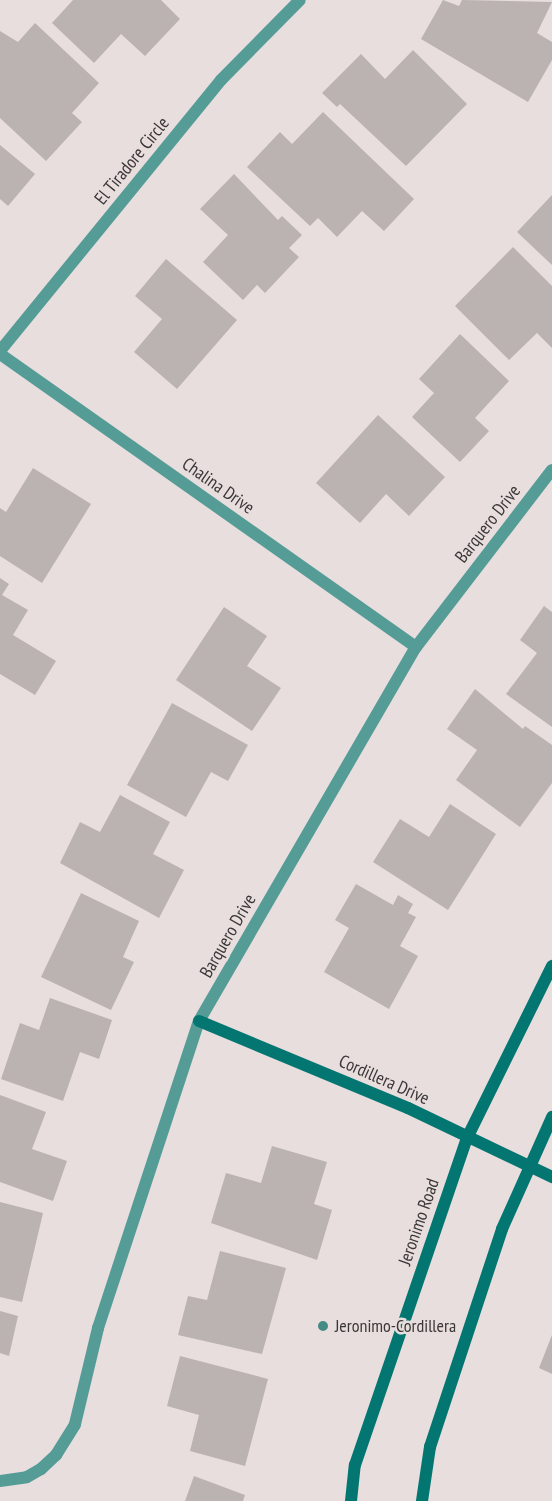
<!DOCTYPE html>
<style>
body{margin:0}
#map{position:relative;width:552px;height:1501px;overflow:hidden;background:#e7dedd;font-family:"PT Sans Narrow",sans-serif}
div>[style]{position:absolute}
.building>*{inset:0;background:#bbb3b1}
.street>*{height:12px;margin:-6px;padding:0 6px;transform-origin:6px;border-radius:6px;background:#559c97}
.secondary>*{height:12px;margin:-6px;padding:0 6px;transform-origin:6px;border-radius:6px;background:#047671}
.dots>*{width:16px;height:16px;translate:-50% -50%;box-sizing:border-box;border:3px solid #e7dedd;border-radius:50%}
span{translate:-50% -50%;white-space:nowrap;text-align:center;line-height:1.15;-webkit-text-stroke:5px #e7dedd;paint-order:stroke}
.street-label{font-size:18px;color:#3a3736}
.poi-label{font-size:18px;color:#3a3736}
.left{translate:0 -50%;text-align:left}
</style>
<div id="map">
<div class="building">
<i style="clip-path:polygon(73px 0,161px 0,180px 19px,145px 56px,121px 34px,94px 63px,52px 23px)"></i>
<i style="clip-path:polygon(443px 0,459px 6px,462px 0,552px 2px,537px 33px,552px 42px,552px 60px,528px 102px,421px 39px)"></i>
<i style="clip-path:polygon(35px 23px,99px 83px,72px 113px,82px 122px,46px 161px,0 118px,0 31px,18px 42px)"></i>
<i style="clip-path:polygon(413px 50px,467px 104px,406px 166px,340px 104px,337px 107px,322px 93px,361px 54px,385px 79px)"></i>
<i style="clip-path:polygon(323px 112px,414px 199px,384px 231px,362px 211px,337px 237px,318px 218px,310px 226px,247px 167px,280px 132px,292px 144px)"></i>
<i style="clip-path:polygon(0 145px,35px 174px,8px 206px,0 199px)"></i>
<i style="clip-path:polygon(234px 174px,278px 220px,282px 216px,302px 235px,289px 248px,299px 257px,265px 293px,257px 285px,243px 300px,203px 262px,228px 235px,200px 209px)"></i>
<i style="clip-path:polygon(552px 195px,552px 265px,517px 232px)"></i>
<i style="clip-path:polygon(513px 247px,552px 286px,552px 348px,537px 333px,509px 360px,455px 306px)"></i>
<i style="clip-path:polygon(166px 259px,237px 320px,177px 389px,134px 352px,162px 319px,135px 296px)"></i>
<i style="clip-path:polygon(460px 334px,509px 381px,475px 418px,489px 431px,460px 462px,412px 417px,434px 393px,419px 379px)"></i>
<i style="clip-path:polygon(378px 415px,445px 477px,409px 516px,386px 494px,360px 523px,316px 483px)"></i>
<i style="clip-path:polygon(33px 468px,91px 504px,42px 583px,0 556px,0 508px,6px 512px)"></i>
<i style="clip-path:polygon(0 578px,9px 584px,2px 595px,28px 610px,13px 635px,56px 661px,35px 695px,0 674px)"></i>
<i style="clip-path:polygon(544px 606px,552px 612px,552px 727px,506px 694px,537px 653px,520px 640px)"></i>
<i style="clip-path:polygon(224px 607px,267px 636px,247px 666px,281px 688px,252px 731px,176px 680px)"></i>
<i style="clip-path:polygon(475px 689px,523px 729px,525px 726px,552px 745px,552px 783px,520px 827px,456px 780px,477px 750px,447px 729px)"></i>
<i style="clip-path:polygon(172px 703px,248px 745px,228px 781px,211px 772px,186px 817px,127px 785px)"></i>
<i style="clip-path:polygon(120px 795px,170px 822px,153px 854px,184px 870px,159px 918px,60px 863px,80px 822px,100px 832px)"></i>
<i style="clip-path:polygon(450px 804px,496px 834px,448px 910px,373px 862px,400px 819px,429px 837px)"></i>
<i style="clip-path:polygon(356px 884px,393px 905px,398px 895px,413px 904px,408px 913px,416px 917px,400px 946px,418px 956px,389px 1009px,324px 972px,349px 928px,335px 920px)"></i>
<i style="clip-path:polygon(81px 893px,139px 921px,123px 957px,134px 962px,111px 1010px,41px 977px)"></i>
<i style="clip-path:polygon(50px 998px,112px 1020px,99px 1059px,80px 1052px,63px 1101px,1px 1079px,20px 1023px,39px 1030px)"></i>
<i style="clip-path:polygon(0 1095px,46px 1112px,32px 1149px,67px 1161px,53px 1201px,0 1182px)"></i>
<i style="clip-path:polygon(272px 1146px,327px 1162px,314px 1204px,332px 1210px,317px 1260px,211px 1223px,226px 1173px,261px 1183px)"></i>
<i style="clip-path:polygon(0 1202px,43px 1213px,22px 1302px,0 1297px)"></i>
<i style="clip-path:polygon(220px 1251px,286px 1268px,262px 1354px,178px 1335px,188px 1296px,207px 1300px)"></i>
<i style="clip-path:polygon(0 1311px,18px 1316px,9px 1356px,0 1353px)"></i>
<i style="clip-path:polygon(552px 1335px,552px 1374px,539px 1368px)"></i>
<i style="clip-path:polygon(180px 1356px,268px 1379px,245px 1466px,190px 1451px,199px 1415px,167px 1406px)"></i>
<i style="clip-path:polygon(194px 1476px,245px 1495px,243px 1501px,185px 1501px)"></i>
</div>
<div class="street">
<i style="left:0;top:351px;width:350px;rotate:-50.8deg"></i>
<i style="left:221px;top:80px;width:112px;rotate:-45.4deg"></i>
<i style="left:0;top:354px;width:509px;rotate:35.16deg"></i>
<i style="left:0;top:1481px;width:27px;rotate:-8deg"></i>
<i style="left:27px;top:1477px;width:16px;rotate:-30deg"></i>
<i style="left:41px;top:1469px;width:21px;rotate:-43deg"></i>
<i style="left:56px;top:1455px;width:36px;rotate:-58deg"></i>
<i style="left:75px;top:1424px;width:99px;rotate:-76.5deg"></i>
<i style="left:98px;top:1328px;width:323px;rotate:-71.8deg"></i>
<i style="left:199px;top:1021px;width:432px;rotate:-59.9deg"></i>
<i style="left:416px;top:647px;width:223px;rotate:-52.5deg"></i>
</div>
<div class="secondary">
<i style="left:199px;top:1021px;width:226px;rotate:22.6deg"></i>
<i style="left:408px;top:1108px;width:160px;rotate:25.6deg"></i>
<i style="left:351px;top:1501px;width:36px;rotate:-84deg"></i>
<i style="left:355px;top:1465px;width:346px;rotate:-71.1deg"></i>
<i style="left:467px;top:1138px;width:192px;rotate:-63.7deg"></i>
<i style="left:422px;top:1501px;width:55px;rotate:-81.6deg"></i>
<i style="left:430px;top:1447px;width:230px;rotate:-71.7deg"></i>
<i style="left:502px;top:1229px;width:123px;rotate:-65.9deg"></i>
</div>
<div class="dots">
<i style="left:323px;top:1326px;background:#448b86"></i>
</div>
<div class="street-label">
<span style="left:132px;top:161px;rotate:-51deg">El Tiradore Circle</span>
<span style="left:218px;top:486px;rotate:35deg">Chalina Drive</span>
<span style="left:488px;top:524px;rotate:-52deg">Barquero Drive</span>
<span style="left:228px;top:936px;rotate:-60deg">Barquero Drive</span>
<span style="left:384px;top:1080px;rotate:24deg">Cordillera Drive</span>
<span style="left:419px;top:1222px;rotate:-71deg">Jeronimo Road</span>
</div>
<div class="poi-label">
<span class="left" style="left:335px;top:1326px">Jeronimo-Cordillera</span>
</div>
</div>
